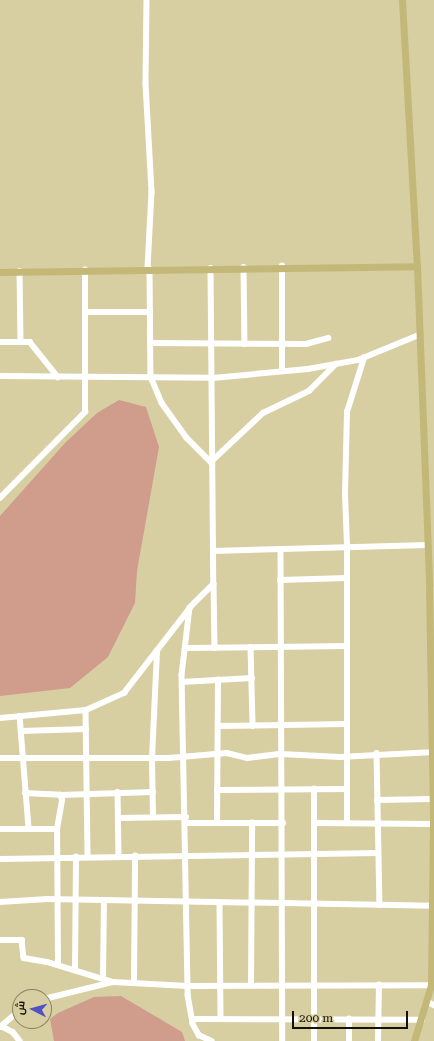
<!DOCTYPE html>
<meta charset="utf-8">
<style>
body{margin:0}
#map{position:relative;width:434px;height:1041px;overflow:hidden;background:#d7cea2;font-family:"Roboto Serif",Cairo,serif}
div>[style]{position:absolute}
.green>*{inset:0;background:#d09c8c}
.minor>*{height:5.5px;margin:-2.75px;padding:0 2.75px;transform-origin:2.75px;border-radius:2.75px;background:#fff}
.major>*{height:7px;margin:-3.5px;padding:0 3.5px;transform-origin:3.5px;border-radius:3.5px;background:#c3b878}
span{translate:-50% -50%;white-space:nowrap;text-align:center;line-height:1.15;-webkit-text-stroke:4px #d7cea2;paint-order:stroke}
.north{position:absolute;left:12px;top:989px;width:40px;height:40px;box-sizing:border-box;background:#d7cea2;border:1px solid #8a8362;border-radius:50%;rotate:276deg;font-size:11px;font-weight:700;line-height:16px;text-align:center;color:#161203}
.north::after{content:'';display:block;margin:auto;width:14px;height:18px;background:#5250c7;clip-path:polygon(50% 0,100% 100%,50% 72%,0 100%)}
.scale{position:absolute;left:292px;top:1011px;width:116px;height:18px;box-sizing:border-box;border:2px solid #161203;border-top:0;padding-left:5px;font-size:12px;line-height:14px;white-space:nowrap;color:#161203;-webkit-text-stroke:3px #d7cea2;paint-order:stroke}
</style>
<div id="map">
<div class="green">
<i style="clip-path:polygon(119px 400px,146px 407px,159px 447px,137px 571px,135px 603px,108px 657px,70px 688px,0 696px,0 516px,65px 443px,97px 413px)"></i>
<i style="clip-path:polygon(121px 996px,182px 1032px,185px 1041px,54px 1041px,50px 1019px,58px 1013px,94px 997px)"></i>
</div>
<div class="minor">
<i style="left:147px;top:0;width:84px;rotate:90.7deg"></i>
<i style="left:146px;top:84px;width:108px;rotate:86.8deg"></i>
<i style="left:152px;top:192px;width:77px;rotate:93deg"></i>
<i style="left:244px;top:267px;width:77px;rotate:89.3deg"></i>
<i style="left:211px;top:268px;width:316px;rotate:89.5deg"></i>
<i style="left:214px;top:584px;width:34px;rotate:135deg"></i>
<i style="left:190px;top:608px;width:67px;rotate:96.8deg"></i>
<i style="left:182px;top:675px;width:320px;rotate:88.9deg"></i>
<i style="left:188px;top:995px;width:29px;rotate:80deg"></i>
<i style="left:193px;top:1024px;width:13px;rotate:61deg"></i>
<i style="left:199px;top:1035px;width:14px;rotate:25deg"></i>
<i style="left:150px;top:269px;width:108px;rotate:89.5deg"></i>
<i style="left:151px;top:377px;width:28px;rotate:67deg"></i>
<i style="left:162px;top:403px;width:43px;rotate:54.5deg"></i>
<i style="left:187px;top:438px;width:34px;rotate:45deg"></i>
<i style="left:211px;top:462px;width:71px;rotate:-43.3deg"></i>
<i style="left:263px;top:413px;width:51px;rotate:-25.6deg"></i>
<i style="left:309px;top:391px;width:38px;rotate:-45deg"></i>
<i style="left:20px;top:271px;width:71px;rotate:89.2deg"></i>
<i style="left:85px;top:312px;width:65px"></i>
<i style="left:0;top:342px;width:30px"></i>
<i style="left:30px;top:342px;width:45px;rotate:51.3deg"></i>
<i style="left:150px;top:343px;width:156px;rotate:0.4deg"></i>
<i style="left:306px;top:344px;width:23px;rotate:-15deg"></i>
<i style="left:282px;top:371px;width:105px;rotate:-90deg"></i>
<i style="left:0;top:376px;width:213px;rotate:0.5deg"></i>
<i style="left:213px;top:378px;width:95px;rotate:-5.4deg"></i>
<i style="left:308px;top:369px;width:51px;rotate:-10.2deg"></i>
<i style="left:358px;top:360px;width:66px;rotate:-22.3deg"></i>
<i style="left:0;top:498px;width:121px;rotate:-45.3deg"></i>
<i style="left:85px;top:412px;width:142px;rotate:-90deg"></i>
<i style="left:281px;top:549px;width:492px;rotate:89.8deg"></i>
<i style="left:213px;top:551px;width:215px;rotate:-1.6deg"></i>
<i style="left:280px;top:580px;width:67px;rotate:-1.7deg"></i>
<i style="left:214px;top:584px;width:64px;rotate:89.1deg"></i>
<i style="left:251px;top:647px;width:79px;rotate:88.5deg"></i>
<i style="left:185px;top:648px;width:162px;rotate:-0.7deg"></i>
<i style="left:182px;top:682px;width:70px;rotate:-3.3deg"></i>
<i style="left:86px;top:710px;width:147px;rotate:89.2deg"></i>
<i style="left:20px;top:716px;width:113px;rotate:85.4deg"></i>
<i style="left:0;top:718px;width:86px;rotate:-5.3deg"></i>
<i style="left:86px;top:710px;width:42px;rotate:-24.1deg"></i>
<i style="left:124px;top:693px;width:108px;rotate:-52.2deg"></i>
<i style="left:218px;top:726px;width:129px;rotate:-0.9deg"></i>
<i style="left:21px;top:731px;width:65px;rotate:-1.8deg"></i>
<i style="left:377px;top:753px;width:152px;rotate:88.9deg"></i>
<i style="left:0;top:758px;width:169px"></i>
<i style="left:169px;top:758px;width:58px;rotate:-4.9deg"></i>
<i style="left:227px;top:753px;width:21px;rotate:14deg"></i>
<i style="left:247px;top:758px;width:34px;rotate:-7deg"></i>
<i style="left:281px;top:754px;width:59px;rotate:2.9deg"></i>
<i style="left:340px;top:757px;width:94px;rotate:-3deg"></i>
<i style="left:217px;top:790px;width:130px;rotate:-0.4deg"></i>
<i style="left:118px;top:792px;width:65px;rotate:89.1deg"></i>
<i style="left:25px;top:793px;width:35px;rotate:3deg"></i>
<i style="left:60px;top:795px;width:93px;rotate:-1.8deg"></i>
<i style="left:377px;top:800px;width:55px;rotate:-1deg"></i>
<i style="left:153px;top:817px;width:59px;rotate:-91deg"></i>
<i style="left:152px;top:758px;width:107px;rotate:-87.3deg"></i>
<i style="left:118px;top:818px;width:68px;rotate:-0.8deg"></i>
<i style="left:186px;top:823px;width:97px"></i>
<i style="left:217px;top:823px;width:143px;rotate:-89.6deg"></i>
<i style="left:314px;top:823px;width:120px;rotate:0.5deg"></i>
<i style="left:347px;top:823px;width:277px;rotate:-90deg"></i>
<i style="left:347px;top:546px;width:52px;rotate:-92.2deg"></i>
<i style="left:345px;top:494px;width:82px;rotate:-88.6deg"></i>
<i style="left:347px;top:412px;width:57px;rotate:-72.5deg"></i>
<i style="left:0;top:829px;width:57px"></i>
<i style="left:0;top:859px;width:378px;rotate:-0.9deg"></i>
<i style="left:0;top:902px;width:47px;rotate:-3.7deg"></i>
<i style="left:47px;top:899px;width:386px;rotate:1deg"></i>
<i style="left:220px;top:903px;width:116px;rotate:89.5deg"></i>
<i style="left:0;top:940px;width:22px"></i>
<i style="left:22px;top:940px;width:18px;rotate:84deg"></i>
<i style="left:24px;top:958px;width:23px;rotate:10deg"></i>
<i style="left:47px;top:962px;width:69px;rotate:16.9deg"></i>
<i style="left:113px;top:982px;width:75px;rotate:3.1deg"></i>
<i style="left:188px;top:986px;width:243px;rotate:-0.2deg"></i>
<i style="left:58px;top:965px;width:136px;rotate:-90.4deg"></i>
<i style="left:57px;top:829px;width:29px;rotate:-80deg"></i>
<i style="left:62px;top:800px;width:5px;rotate:-112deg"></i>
<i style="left:75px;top:971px;width:114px;rotate:-89.5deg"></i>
<i style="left:103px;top:979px;width:78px;rotate:-89.3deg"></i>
<i style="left:134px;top:983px;width:127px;rotate:-89.5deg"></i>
<i style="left:251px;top:986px;width:163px;rotate:-89.6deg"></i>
<i style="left:44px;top:999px;width:71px;rotate:-13.8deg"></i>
<i style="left:428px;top:1002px;width:7px;rotate:27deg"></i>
<i style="left:192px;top:1019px;width:230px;rotate:0.2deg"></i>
<i style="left:1px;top:1026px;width:13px;rotate:27deg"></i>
<i style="left:13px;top:1032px;width:11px;rotate:52deg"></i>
<i style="left:0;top:1027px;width:26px;rotate:-40deg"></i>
<i style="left:314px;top:1041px;width:252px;rotate:-90deg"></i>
<i style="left:349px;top:1041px;width:22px;rotate:-90deg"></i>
<i style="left:378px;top:1041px;width:56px;rotate:-89deg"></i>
</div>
<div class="major">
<i style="left:402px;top:0;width:266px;rotate:86.8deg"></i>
<i style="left:417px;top:266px;width:319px;rotate:87.8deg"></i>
<i style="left:429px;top:585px;width:239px;rotate:89deg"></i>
<i style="left:433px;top:824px;width:161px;rotate:90.7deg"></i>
<i style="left:431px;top:985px;width:59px;rotate:106.9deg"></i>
<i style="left:0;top:272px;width:417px;rotate:-0.8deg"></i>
</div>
<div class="north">ش</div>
<div class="scale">200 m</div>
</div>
